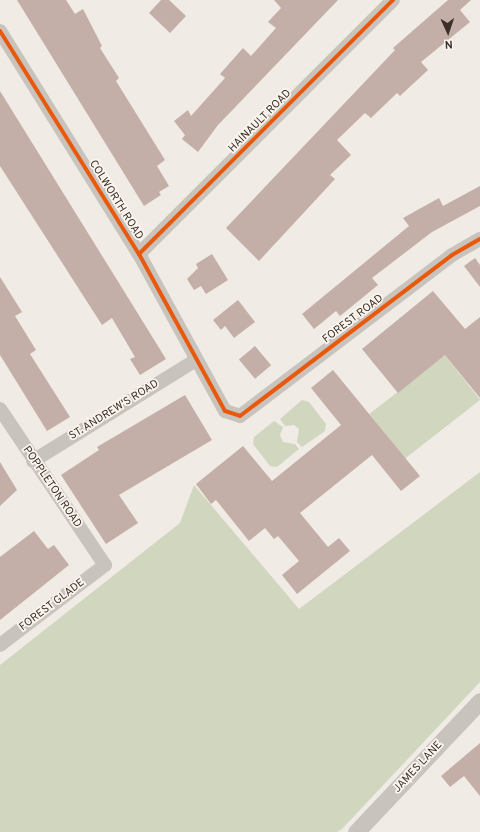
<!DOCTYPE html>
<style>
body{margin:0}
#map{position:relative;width:480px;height:832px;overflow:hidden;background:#f0ebe5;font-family:Overpass,sans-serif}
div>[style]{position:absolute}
.green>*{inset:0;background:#d1d6bf;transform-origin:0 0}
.building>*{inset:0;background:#c3afa7;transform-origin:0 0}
.minor>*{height:14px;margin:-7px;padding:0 7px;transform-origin:7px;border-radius:7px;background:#c9c3be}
.tertiary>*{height:17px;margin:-8.5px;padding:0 8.5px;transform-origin:8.5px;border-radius:8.5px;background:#c9c3be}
.cycleway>*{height:4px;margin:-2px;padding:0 2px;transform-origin:2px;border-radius:2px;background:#e8590c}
span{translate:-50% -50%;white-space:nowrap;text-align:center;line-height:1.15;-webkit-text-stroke:3.5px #fbf5ee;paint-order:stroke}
.street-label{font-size:11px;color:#3b302b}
.north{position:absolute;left:428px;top:12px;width:40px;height:40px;-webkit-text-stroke:3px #fbf5ee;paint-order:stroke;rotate:177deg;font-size:11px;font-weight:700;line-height:16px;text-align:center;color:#3b302b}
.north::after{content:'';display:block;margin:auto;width:14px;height:18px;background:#3b302b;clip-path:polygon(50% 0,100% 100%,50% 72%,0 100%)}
</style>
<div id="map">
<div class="green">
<i style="left:445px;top:355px;width:57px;height:96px;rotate:52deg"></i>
<i style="clip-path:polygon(302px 400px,309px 402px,326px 424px,325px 431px,302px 447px,297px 442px,299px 429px,294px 425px,285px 426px,280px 419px)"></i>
<i style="clip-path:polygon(274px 421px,283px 427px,280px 435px,283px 442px,295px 444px,299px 449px,277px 467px,270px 466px,253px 444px,254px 437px)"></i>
<i style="clip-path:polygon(480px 472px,480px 682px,342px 829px,337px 832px,0 832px,0 665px,180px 523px,194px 485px,299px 609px)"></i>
</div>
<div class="building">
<i style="clip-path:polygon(17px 0,66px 0,75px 14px,83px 9px,102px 46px,100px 48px,119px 78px,116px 81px,165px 160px,157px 166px,169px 186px,159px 192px,161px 195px,144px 206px)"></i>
<i style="clip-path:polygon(161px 0,169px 0,186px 16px,170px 33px,149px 13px)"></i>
<i style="clip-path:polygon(274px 0,338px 0,218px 125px,198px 152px,182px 139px,185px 135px,174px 121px,188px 110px,191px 116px,225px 78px,220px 74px,243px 48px,251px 56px,276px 28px,268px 22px,281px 8px)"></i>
<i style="clip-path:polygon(448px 0,471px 0,460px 10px,470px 22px,421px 62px,428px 70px,400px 96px,397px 93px,371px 118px,365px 113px,337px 140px,351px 155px,330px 175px,335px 179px,259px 261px,226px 228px,395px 50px,393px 48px)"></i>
<i style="clip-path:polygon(0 91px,166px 359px,140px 375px,130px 359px,135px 357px,112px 318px,102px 325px,0 166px)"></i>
<i style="clip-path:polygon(480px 186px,480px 206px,432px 232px,372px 278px,378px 285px,340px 316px,336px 311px,314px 329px,302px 314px,409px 226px,403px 218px,439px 198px,443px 206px)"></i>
<i style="clip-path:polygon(212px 254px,228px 280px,206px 294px,201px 286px,194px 290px,187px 279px,198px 268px,196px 264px)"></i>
<i style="clip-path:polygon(475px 258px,480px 265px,480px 287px,464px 266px)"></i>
<i style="clip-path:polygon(0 277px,22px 312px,15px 316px,36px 350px,30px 354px,70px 417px,47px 431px,0 355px)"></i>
<i style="clip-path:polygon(433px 291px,465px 329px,480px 317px,480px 398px,445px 355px,398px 393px,362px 349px)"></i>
<i style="clip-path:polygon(238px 300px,255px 322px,234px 338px,225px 326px,221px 330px,213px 320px)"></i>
<i style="left:255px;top:346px;width:25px;height:21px;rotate:50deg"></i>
<i style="clip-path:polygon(333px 370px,420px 476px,401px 491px,372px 455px,300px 513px,328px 547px,339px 538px,350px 551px,297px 594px,282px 575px,299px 561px,278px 536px,274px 539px,265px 528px,249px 541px,216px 500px,211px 504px,196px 484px,243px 446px,272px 481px,341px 425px,311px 388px)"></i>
<i style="clip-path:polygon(185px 395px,212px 440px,119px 495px,138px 523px,106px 544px,61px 475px,99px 450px,97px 447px)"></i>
<i style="clip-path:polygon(0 462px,17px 490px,0 506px)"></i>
<i style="clip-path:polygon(34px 531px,48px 549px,54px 545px,69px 565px,0 620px,0 557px)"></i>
<i style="clip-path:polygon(480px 743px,480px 796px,464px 776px,450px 787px,441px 776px)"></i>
</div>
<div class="minor">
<i style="left:0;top:31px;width:263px;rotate:58.1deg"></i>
<i style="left:139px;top:254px;width:179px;rotate:61.3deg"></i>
<i style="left:225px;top:411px;width:16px;rotate:18deg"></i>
<i style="left:240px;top:416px;width:266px;rotate:-37.2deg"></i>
<i style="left:452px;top:255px;width:32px;rotate:-30deg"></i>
<i style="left:139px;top:254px;width:359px;rotate:-45deg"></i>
<i style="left:0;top:409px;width:188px;rotate:56.1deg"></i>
<i style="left:105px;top:565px;width:132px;rotate:142.7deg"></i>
<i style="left:33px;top:461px;width:192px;rotate:-31.8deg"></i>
</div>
<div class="tertiary">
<i style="left:356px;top:832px;width:180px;rotate:-46.6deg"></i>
</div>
<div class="cycleway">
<i style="left:0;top:31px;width:263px;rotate:58.1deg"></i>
<i style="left:139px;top:254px;width:179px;rotate:61.3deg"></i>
<i style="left:225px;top:411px;width:16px;rotate:18deg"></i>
<i style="left:240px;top:416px;width:266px;rotate:-37.2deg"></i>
<i style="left:452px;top:255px;width:32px;rotate:-30deg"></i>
<i style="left:139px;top:254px;width:359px;rotate:-45deg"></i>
</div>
<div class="street-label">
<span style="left:260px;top:121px;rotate:-45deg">HAINAULT ROAD</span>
<span style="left:116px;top:200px;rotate:58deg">COLWORTH ROAD</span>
<span style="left:353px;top:319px;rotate:-37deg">FOREST ROAD</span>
<span style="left:114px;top:410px;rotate:-32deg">ST. ANDREW'S ROAD</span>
<span style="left:52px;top:487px;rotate:56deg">POPPLETON ROAD</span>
<span style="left:52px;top:605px;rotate:-37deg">FOREST GLADE</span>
<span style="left:418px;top:767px;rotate:-47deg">JAMES LANE</span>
</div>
<div class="north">N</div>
</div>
